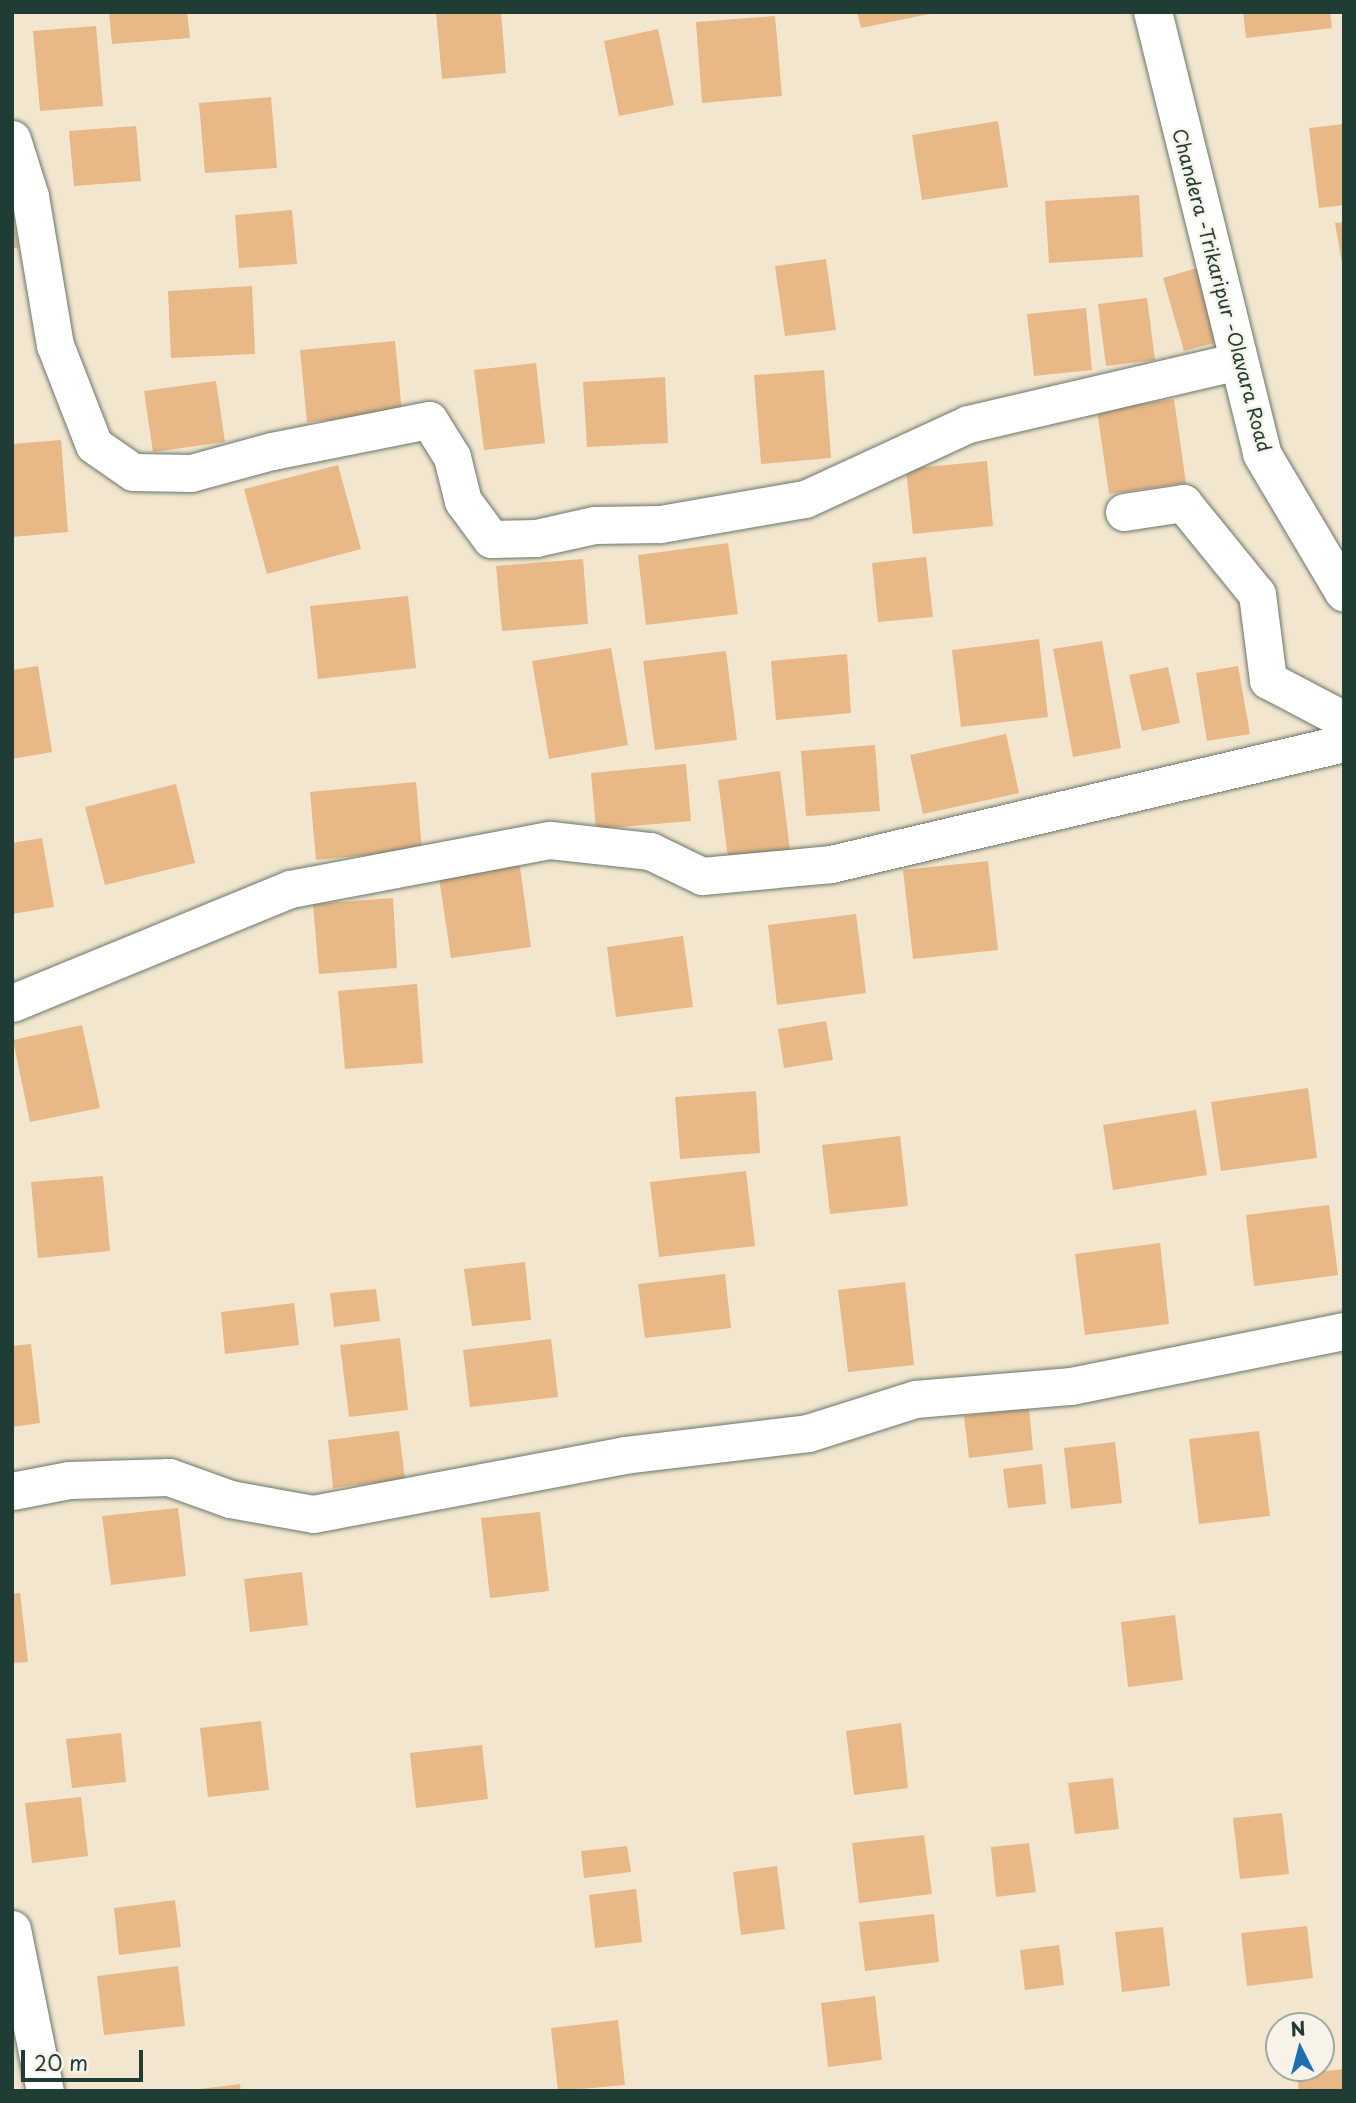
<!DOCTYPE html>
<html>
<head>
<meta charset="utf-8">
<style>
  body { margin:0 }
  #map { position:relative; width:1356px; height:2103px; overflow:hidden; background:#f3e6cf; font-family:"Playpen Sans",sans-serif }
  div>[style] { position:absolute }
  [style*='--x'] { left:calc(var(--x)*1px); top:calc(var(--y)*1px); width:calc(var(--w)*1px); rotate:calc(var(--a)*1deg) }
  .building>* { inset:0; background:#e8b887 }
  .roads { filter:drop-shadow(0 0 2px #69786a) drop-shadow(0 0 2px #69786a) }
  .street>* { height:37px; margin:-18.5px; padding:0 18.5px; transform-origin:18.5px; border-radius:18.5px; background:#fff }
  .secondary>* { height:38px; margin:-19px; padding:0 19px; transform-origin:19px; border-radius:19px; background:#fff }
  span { translate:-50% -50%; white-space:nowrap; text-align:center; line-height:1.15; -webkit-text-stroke:5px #f7f3e8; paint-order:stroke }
  .street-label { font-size:19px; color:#1f3d34 }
  .frame { position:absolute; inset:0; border:14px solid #1f3d34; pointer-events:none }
  .north { position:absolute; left:1265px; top:2012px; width:70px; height:70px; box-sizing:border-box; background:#f7f3e8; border:2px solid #a1aaa0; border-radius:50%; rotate:354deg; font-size:19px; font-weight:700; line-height:28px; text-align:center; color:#1f3d34 }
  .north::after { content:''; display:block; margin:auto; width:24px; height:32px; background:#1f6fb2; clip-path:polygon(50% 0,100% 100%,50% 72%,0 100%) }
  .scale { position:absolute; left:21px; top:2050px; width:122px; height:32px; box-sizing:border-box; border:4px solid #1f3d34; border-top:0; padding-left:9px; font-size:21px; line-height:24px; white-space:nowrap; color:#1f3d34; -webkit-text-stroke:5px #f7f3e8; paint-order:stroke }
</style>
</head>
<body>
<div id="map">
  <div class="building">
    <div style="clip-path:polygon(109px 12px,187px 12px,190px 38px,112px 44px)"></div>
    <div style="clip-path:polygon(436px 12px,501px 12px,506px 73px,442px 79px)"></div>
    <div style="clip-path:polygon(857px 12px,934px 12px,934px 13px,861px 28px)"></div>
    <div style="clip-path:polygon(1243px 12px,1330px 12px,1332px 28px,1246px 38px)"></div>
    <div style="clip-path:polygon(775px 16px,782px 96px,702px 103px,696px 22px)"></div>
    <div style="clip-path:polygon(96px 26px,103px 106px,40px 111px,33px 31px)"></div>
    <div style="clip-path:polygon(658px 29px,674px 105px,619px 116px,604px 41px)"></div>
    <div style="clip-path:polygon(271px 97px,277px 168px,205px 173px,199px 103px)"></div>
    <div style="clip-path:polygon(998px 121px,1008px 187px,922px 200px,912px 135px)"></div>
    <div style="clip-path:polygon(1344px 124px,1344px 205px,1319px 208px,1309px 128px)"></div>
    <div style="clip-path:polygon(136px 126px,141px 181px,74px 186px,69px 131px)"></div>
    <div style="clip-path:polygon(1139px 195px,1143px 257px,1049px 263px,1045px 201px)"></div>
    <div style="clip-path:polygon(12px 206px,18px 248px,12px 248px)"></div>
    <div style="clip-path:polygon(292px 210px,297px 264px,239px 268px,235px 215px)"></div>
    <div style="clip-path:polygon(1344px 222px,1344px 263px,1342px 263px,1335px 223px)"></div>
    <div style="clip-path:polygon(826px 259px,836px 330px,785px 336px,775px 266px)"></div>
    <div style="clip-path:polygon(1197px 268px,1218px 342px,1184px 351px,1163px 278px)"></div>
    <div style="clip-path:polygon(252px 286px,255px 354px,171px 358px,168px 291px)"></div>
    <div style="clip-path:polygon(1147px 298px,1155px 360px,1106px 366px,1098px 304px)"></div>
    <div style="clip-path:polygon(1086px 308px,1092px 370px,1034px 376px,1027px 314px)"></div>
    <div style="clip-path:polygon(395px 341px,402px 413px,307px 422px,300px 350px)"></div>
    <div style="clip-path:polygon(536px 363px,545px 443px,484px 450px,474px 370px)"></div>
    <div style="clip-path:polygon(824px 370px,831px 458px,761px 464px,754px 375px)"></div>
    <div style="clip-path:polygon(665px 377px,668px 443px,587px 447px,583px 382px)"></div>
    <div style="clip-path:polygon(216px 381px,225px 442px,153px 452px,144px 391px)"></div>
    <div style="clip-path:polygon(1174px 399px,1186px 483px,1109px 494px,1097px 410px)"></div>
    <div style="clip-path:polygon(61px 440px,68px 532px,12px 537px,12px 444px)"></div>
    <div style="clip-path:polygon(987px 461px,993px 526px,913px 534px,906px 469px)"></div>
    <div style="clip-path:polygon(338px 465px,361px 549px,267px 574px,244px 489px)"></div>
    <div style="clip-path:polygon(728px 543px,738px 614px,646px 625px,638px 555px)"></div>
    <div style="clip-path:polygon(926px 557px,933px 617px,878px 622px,872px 563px)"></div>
    <div style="clip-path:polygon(583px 559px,588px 624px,502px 631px,496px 566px)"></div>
    <div style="clip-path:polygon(408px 596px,416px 668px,318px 679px,310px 606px)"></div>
    <div style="clip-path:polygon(1039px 639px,1048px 717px,961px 727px,952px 650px)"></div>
    <div style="clip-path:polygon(1102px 641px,1121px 748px,1073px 757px,1053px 649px)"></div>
    <div style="clip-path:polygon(611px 648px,628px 745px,549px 759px,532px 661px)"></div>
    <div style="clip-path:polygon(726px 651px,737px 740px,655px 750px,643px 661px)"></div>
    <div style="clip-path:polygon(847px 654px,851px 713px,776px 720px,771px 661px)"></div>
    <div style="clip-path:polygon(38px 666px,52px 752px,12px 759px,12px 670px)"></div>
    <div style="clip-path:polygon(1238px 666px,1250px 734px,1207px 741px,1196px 673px)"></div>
    <div style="clip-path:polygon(1168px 667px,1180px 723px,1142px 731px,1129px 675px)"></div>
    <div style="clip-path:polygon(1006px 734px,1019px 793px,923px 814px,910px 755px)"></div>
    <div style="clip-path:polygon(875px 745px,880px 811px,806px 816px,801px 751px)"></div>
    <div style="clip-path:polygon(686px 764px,691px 821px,596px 829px,591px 773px)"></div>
    <div style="clip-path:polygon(780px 771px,790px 850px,728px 858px,718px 780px)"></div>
    <div style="clip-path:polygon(416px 782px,422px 850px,316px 860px,310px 792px)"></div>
    <div style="clip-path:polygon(176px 784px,195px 863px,105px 885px,85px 807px)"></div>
    <div style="clip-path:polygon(42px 838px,54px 907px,12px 914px,12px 843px)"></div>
    <div style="clip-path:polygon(519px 860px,531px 947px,451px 958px,438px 871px)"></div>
    <div style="clip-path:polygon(988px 861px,998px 950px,913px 959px,903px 870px)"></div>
    <div style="clip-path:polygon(393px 898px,397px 968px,319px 974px,313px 904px)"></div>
    <div style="clip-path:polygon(856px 914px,866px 993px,777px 1005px,768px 925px)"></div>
    <div style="clip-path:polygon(683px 936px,693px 1007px,616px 1017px,607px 947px)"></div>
    <div style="clip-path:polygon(417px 984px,423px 1063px,345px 1069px,338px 991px)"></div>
    <div style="clip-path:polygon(826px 1021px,833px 1060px,784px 1068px,778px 1029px)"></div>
    <div style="clip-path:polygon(82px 1025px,100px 1108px,30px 1122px,13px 1040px)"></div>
    <div style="clip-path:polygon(1308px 1088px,1317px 1158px,1221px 1171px,1211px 1102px)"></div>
    <div style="clip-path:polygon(756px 1091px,760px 1153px,680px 1159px,675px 1097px)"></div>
    <div style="clip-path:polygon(1196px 1110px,1207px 1175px,1113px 1190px,1103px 1125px)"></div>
    <div style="clip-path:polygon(900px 1136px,908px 1206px,830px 1214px,822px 1145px)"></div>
    <div style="clip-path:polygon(746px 1171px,755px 1246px,659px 1257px,650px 1182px)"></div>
    <div style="clip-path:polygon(103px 1176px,110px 1251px,38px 1258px,31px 1182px)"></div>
    <div style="clip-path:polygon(1329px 1205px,1338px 1275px,1254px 1286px,1246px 1215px)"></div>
    <div style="clip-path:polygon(1160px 1243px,1169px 1324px,1085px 1335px,1075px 1254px)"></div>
    <div style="clip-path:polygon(525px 1262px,531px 1320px,472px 1326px,464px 1269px)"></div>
    <div style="clip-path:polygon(725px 1274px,731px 1328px,645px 1338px,638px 1284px)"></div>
    <div style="clip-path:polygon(905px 1282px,914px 1365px,848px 1372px,838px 1290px)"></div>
    <div style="clip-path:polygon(376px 1289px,380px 1321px,334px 1327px,330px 1293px)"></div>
    <div style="clip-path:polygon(294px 1303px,299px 1345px,225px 1354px,221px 1312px)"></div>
    <div style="clip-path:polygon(400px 1338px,408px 1410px,349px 1417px,340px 1345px)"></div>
    <div style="clip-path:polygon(551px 1339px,558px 1397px,470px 1407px,463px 1350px)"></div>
    <div style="clip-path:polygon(31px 1344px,40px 1423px,12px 1427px,12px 1346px)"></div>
    <div style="clip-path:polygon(1029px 1408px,1033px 1450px,969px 1458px,964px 1416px)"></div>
    <div style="clip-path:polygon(399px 1431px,405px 1479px,333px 1488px,328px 1440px)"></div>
    <div style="clip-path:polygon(1259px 1431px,1270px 1516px,1199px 1524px,1189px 1439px)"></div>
    <div style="clip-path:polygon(1115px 1442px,1122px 1503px,1071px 1509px,1064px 1448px)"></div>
    <div style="clip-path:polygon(1042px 1464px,1046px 1504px,1008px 1508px,1003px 1469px)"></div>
    <div style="clip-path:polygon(178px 1508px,186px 1576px,111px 1585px,102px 1516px)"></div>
    <div style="clip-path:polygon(540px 1512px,549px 1591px,490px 1598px,481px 1518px)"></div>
    <div style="clip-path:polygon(302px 1572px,308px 1625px,250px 1632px,244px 1579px)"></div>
    <div style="clip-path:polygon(20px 1593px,28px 1662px,12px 1663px,12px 1594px)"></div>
    <div style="clip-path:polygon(1175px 1615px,1183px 1680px,1128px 1687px,1121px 1622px)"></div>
    <div style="clip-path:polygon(261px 1721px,269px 1790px,208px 1797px,200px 1728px)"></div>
    <div style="clip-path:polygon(901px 1723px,908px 1788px,854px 1795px,846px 1731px)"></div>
    <div style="clip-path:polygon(121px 1733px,126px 1782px,72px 1788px,66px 1739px)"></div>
    <div style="clip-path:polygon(482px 1745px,488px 1799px,416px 1808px,410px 1753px)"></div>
    <div style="clip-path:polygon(1113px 1778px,1119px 1829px,1075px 1834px,1068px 1783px)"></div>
    <div style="clip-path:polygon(81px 1797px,88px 1856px,32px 1863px,25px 1803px)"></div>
    <div style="clip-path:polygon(1282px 1813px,1289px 1874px,1240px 1879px,1233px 1818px)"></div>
    <div style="clip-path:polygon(924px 1835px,932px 1894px,859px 1903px,852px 1843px)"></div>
    <div style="clip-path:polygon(1029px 1843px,1036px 1892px,996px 1897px,991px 1847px)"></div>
    <div style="clip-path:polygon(627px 1846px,631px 1872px,584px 1878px,581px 1851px)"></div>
    <div style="clip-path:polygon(777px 1866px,785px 1929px,741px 1935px,733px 1872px)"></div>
    <div style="clip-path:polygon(636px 1889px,642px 1942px,595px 1948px,589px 1895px)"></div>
    <div style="clip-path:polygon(175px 1900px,181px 1947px,119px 1955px,114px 1908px)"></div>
    <div style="clip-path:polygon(934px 1914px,939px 1962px,865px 1971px,859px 1922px)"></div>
    <div style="clip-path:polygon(1307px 1926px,1313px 1978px,1247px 1986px,1241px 1933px)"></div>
    <div style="clip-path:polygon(1163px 1927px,1170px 1986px,1122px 1992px,1115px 1932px)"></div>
    <div style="clip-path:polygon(1059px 1945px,1064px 1985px,1025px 1990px,1020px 1950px)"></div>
    <div style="clip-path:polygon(178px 1966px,185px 2026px,104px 2035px,97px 1976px)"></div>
    <div style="clip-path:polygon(875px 1996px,882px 2060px,828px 2067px,821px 2003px)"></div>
    <div style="clip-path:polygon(618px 2020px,625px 2085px,558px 2091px,551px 2028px)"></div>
    <div style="clip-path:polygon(1344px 2069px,1344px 2091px,1299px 2091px,1297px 2074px)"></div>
    <div style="clip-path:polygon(240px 2084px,241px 2091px,200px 2091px,200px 2089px)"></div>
  </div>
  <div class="roads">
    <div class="street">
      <div style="--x:12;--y:139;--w:60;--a:72.5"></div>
      <div style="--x:30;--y:196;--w:151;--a:80.5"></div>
      <div style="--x:55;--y:345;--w:107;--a:68.7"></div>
      <div style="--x:94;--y:445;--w:47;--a:34.7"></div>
      <div style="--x:133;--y:472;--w:58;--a:1"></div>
      <div style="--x:191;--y:473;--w:84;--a:-15.2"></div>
      <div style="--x:272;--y:451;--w:160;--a:-11.2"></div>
      <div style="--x:429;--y:420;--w:44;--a:58.1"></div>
      <div style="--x:452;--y:457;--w:45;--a:76"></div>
      <div style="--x:463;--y:501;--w:47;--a:53.6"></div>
      <div style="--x:491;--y:539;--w:45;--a:-1.3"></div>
      <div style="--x:536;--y:538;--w:59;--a:-12.6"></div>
      <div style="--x:594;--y:525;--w:66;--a:-0.9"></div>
      <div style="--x:660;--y:524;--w:147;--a:-9.8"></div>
      <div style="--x:805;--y:499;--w:179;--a:-24.7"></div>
      <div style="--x:968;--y:424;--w:278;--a:-13.1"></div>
      <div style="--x:1124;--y:512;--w:60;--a:-8.7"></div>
      <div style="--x:1183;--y:503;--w:117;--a:50.9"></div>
      <div style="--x:1257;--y:594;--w:87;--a:82.7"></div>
      <div style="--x:1268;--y:680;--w:86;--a:27.8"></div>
      <div style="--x:12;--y:1003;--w:300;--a:-22.3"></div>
      <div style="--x:290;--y:889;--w:265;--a:-10.7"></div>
      <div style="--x:550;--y:840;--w:101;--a:6.3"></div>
      <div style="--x:650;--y:851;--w:58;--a:25.7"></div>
      <div style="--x:702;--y:876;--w:130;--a:-5.3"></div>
      <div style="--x:831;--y:864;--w:527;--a:-13.27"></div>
      <div style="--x:12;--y:1491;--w:58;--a:-10.9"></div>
      <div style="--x:69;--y:1480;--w:100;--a:-1.7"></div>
      <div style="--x:169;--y:1477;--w:65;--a:19.8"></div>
      <div style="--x:230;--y:1499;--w:84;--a:10.2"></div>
      <div style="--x:313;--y:1514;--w:317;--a:-10.7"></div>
      <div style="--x:624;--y:1455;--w:185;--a:-6.8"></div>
      <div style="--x:808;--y:1433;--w:112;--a:-17.6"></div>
      <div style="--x:915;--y:1399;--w:157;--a:-4.8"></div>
      <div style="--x:1071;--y:1386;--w:278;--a:-11.4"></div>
      <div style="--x:12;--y:1929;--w:165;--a:78.5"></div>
    </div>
    <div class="secondary">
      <div style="--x:1153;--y:12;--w:455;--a:76.1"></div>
      <div style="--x:1262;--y:454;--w:161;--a:59.3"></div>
    </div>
  </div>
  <div class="street-label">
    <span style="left:1222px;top:290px;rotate:75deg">Chandera -Trikaripur -Olavara Road</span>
  </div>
  <div class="frame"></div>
  <div class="north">N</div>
  <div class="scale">20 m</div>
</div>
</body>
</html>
